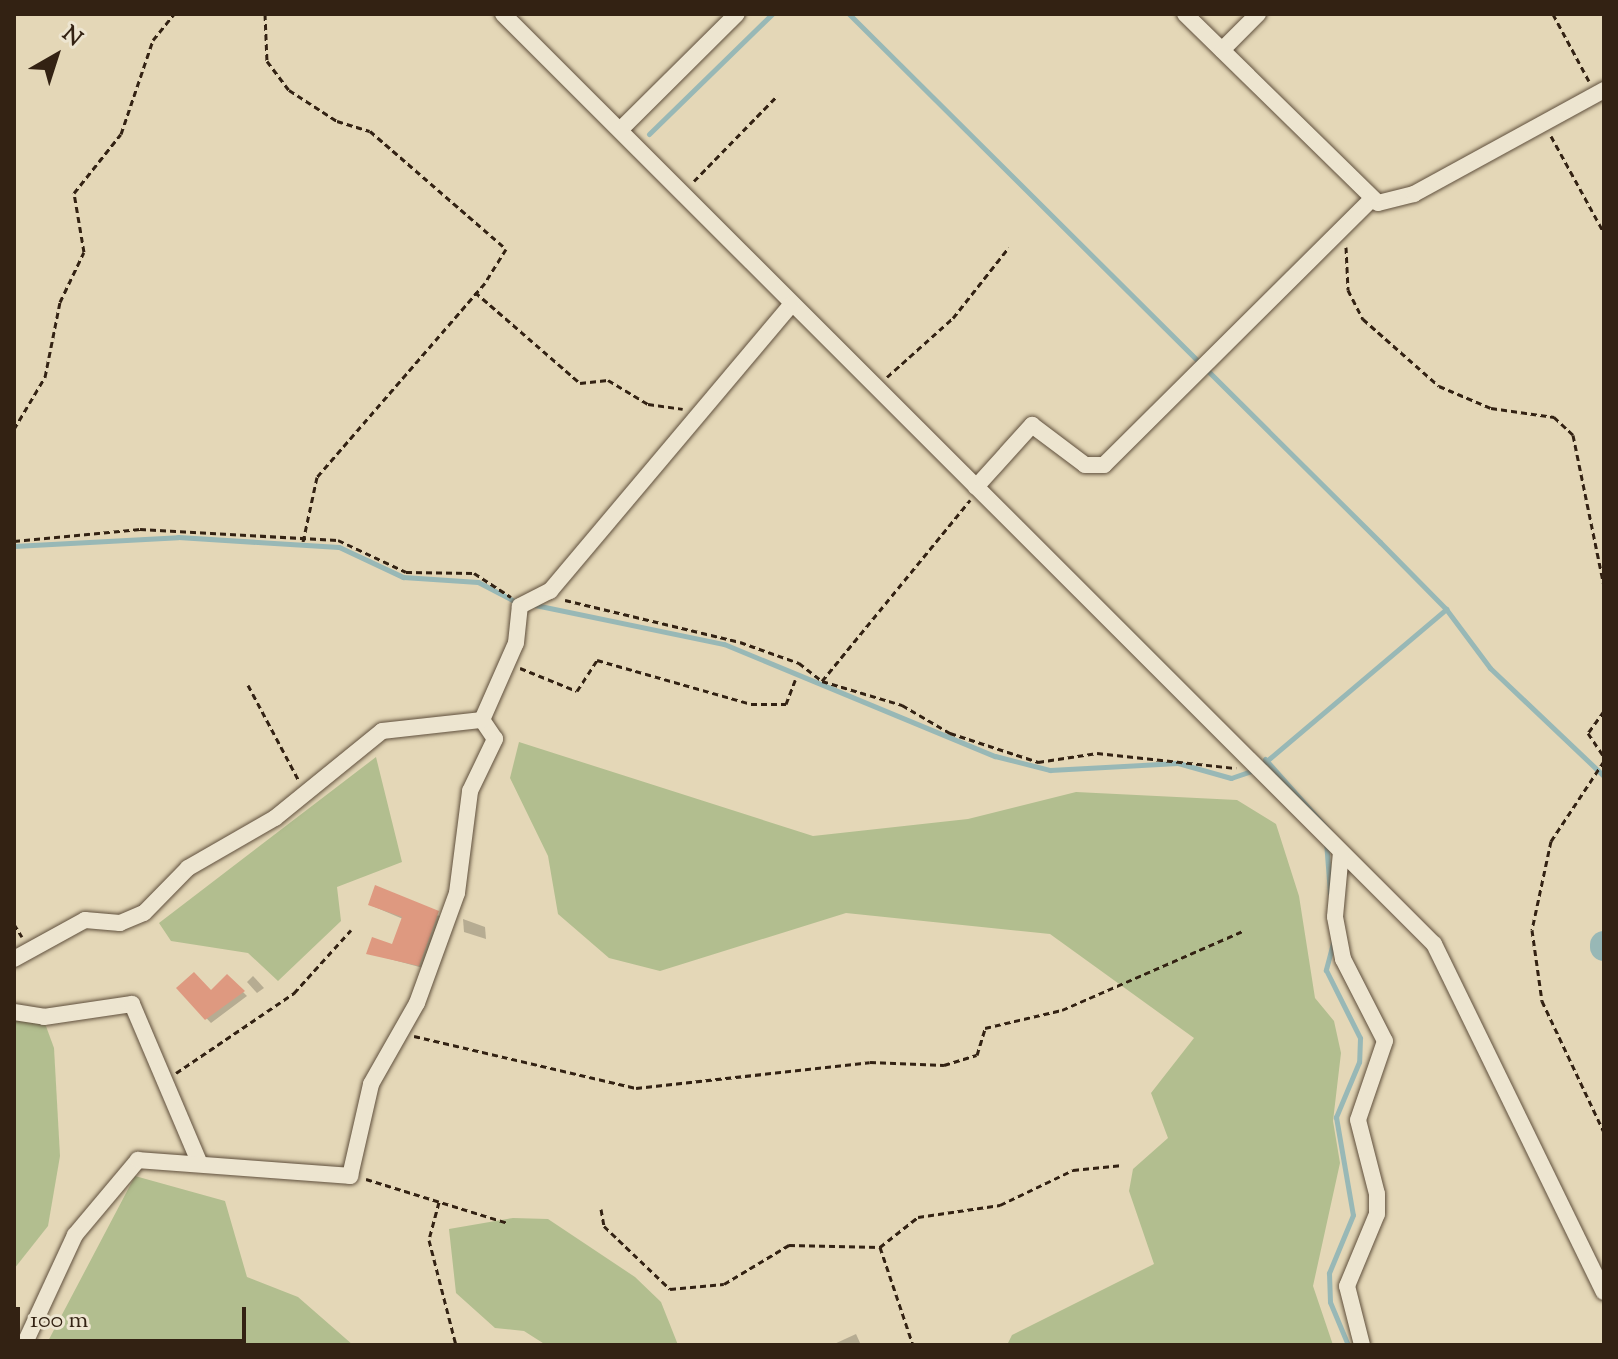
<!DOCTYPE html>
<html>
<head>
<meta charset="utf-8">
<style>
  body { margin:0 }
  #map { position:relative; width:1618px; height:1359px; overflow:hidden; background:#e4d7b7; font-family:"Sorts Mill Goudy",serif }
  div>[style] { position:absolute }
  [style*='--x'] { left:calc(var(--x)*1px); top:calc(var(--y)*1px); width:calc(var(--w)*1px); rotate:calc(var(--a)*1deg) }
  .green>* { inset:0; background:#b2be8f }
  .shadow>* { inset:0; background:#0003 }
  .stream>* { height:5px; margin:-2.5px; padding:0 2.5px; transform-origin:2.5px; border-radius:2.5px; background:#98b8b6 }
  .river>* { height:28px; margin:-14px; padding:0 14px; transform-origin:14px; border-radius:14px; background:#98b8b6 }
  .building>* { inset:0; background:#de9980 }
  .path>* { height:3px; margin-top:-1.5px; transform-origin:0; background:repeating-linear-gradient(90deg,#332213 0 6px,transparent 0 10px) }
  .roads { filter:drop-shadow(0 0 2px #5f4f3c) drop-shadow(0 0 2px #5f4f3c) }
  .minor>* { height:16px; margin:-8px; padding:0 8px; transform-origin:8px; border-radius:8px; background:#ede5d0 }
  span { translate:-50% -50%; white-space:nowrap; text-align:center; line-height:1.15; -webkit-text-stroke:7px #ede5d0; paint-order:stroke }
  .frame { position:absolute; inset:0; border:16px solid #332213; pointer-events:none }
  .north { position:absolute; left:16px; top:16px; width:80px; height:80px; -webkit-text-stroke:6px #ede5d0; paint-order:stroke; rotate:39deg; font-size:22px; font-weight:700; line-height:32px; text-align:center; color:#332213 }
  .north::after { content:''; display:block; margin:auto; width:28px; height:36px; background:#332213; clip-path:polygon(50% 0,100% 100%,50% 72%,0 100%) }
  .scale { position:absolute; left:16px; top:1307px; width:230px; height:36px; box-sizing:border-box; border:4px solid #332213; border-top:0; padding-left:10px; font-size:24px; line-height:28px; white-space:nowrap; color:#332213; -webkit-text-stroke:6px #ede5d0; paint-order:stroke }
</style>
</head>
<body>
<div id="map">
  <div class="green">
    <div style="clip-path:polygon(519px 742px,813px 836px,968px 819px,1076px 792px,1237px 800px,1276px 824px,1299px 896px,1315px 998px,1334px 1021px,1341px 1053px,1333px 1121px,1340px 1163px,1313px 1286px,1333px 1345px,1007px 1345px,1012px 1335px,1154px 1264px,1129px 1191px,1133px 1169px,1168px 1138px,1151px 1093px,1194px 1038px,1050px 934px,846px 913px,660px 971px,609px 958px,558px 914px,548px 856px,510px 778px)"></div>
    <div style="clip-path:polygon(376px 757px,402px 862px,337px 887px,341px 921px,278px 981px,248px 953px,171px 941px,159px 923px)"></div>
    <div style="clip-path:polygon(14px 1015px,43px 1018px,54px 1048px,60px 1156px,48px 1226px,14px 1269px)"></div>
    <div style="clip-path:polygon(135px 1176px,225px 1201px,247px 1277px,298px 1297px,353px 1345px,46px 1345px)"></div>
    <div style="clip-path:polygon(513px 1218px,548px 1219px,635px 1277px,661px 1302px,678px 1345px,546px 1345px,524px 1331px,495px 1328px,456px 1293px,449px 1229px)"></div>
  </div>
  <div class="shadow">
    <div style="clip-path:polygon(370px 905px,441px 916px,423px 968px,368px 953px,394px 947px,403px 919px)"></div>
    <div style="clip-path:polygon(463px 919px,485px 927px,486px 939px,464px 932px)"></div>
    <div style="clip-path:polygon(227px 976px,247px 996px,211px 1023px,179px 989px,211px 993px)"></div>
    <div style="clip-path:polygon(253px 976px,264px 988px,257px 993px,247px 982px)"></div>
    <div style="clip-path:polygon(856px 1334px,861px 1345px,832px 1345px)"></div>
  </div>
  <div class="stream">
    <div style="--x:849;--y:14;--w:749;--a:44.84"></div>
    <div style="--x:1380;--y:542;--w:94;--a:45.4"></div>
    <div style="--x:1446;--y:609;--w:74;--a:53.3"></div>
    <div style="--x:1490;--y:668;--w:157;--a:43.5"></div>
    <div style="--x:649;--y:134;--w:172;--a:-44.3"></div>
    <div style="--x:14;--y:546;--w:164;--a:-3.1"></div>
    <div style="--x:178;--y:537;--w:161;--a:3.6"></div>
    <div style="--x:339;--y:547;--w:71;--a:25.1"></div>
    <div style="--x:403;--y:577;--w:75;--a:3.8"></div>
    <div style="--x:478;--y:582;--w:45;--a:27.7"></div>
    <div style="--x:535;--y:605;--w:193;--a:11.7"></div>
    <div style="--x:724;--y:644;--w:293;--a:22.5"></div>
    <div style="--x:995;--y:756;--w:57;--a:14.3"></div>
    <div style="--x:1050;--y:770;--w:128;--a:-3.1"></div>
    <div style="--x:1178;--y:763;--w:55;--a:15.8"></div>
    <div style="--x:1231;--y:778;--w:28;--a:-19"></div>
    <div style="--x:1257;--y:769;--w:248;--a:-40.2"></div>
    <div style="--x:1265;--y:759;--w:98;--a:48.3"></div>
    <div style="--x:1326;--y:841;--w:52;--a:85.6"></div>
    <div style="--x:1333;--y:943;--w:28;--a:105"></div>
    <div style="--x:1326;--y:970;--w:76;--a:63.4"></div>
    <div style="--x:1360;--y:1038;--w:24;--a:92"></div>
    <div style="--x:1359;--y:1062;--w:60;--a:112.7"></div>
    <div style="--x:1336;--y:1117;--w:99;--a:80.2"></div>
    <div style="--x:1353;--y:1215;--w:63;--a:112.5"></div>
    <div style="--x:1329;--y:1273;--w:29;--a:88"></div>
    <div style="--x:1330;--y:1302;--w:47;--a:67.3"></div>
  </div>
  <div class="river">
    <div style="--x:1604;--y:945;--w:2;--a:90"></div>
  </div>
  <div class="building">
    <div style="clip-path:polygon(375px 885px,439px 911px,419px 966px,366px 954px,372px 937px,392px 944px,402px 917px,368px 905px)"></div>
    <div style="clip-path:polygon(194px 972px,211px 990px,227px 974px,245px 991px,205px 1020px,176px 988px)"></div>
  </div>
  <div class="path">
    <div style="--x:265;--y:14;--w:47;--a:87.6"></div>
    <div style="--x:267;--y:61;--w:36;--a:53"></div>
    <div style="--x:289;--y:90;--w:57;--a:32.9"></div>
    <div style="--x:337;--y:121;--w:34;--a:17"></div>
    <div style="--x:370;--y:131;--w:180;--a:40.9"></div>
    <div style="--x:506;--y:249;--w:40;--a:122"></div>
    <div style="--x:485;--y:283;--w:257;--a:130.9"></div>
    <div style="--x:317;--y:477;--w:66;--a:102.2"></div>
    <div style="--x:1553;--y:14;--w:76;--a:61.8"></div>
    <div style="--x:1551;--y:136;--w:111;--a:61.3"></div>
    <div style="--x:694;--y:181;--w:120;--a:-45.7"></div>
    <div style="--x:1346;--y:247;--w:43;--a:87.3"></div>
    <div style="--x:1348;--y:290;--w:33;--a:63"></div>
    <div style="--x:1363;--y:319;--w:101;--a:41.4"></div>
    <div style="--x:1439;--y:386;--w:56;--a:22.9"></div>
    <div style="--x:1491;--y:408;--w:64;--a:8.1"></div>
    <div style="--x:1554;--y:417;--w:26;--a:43"></div>
    <div style="--x:1573;--y:435;--w:154;--a:78.4"></div>
    <div style="--x:475;--y:292;--w:139;--a:40.9"></div>
    <div style="--x:580;--y:383;--w:28;--a:-6"></div>
    <div style="--x:608;--y:380;--w:47;--a:31"></div>
    <div style="--x:648;--y:404;--w:35;--a:8"></div>
    <div style="--x:887;--y:377;--w:89;--a:-41.8"></div>
    <div style="--x:953;--y:318;--w:90;--a:-51.7"></div>
    <div style="--x:14;--y:429;--w:61;--a:-59.2"></div>
    <div style="--x:45;--y:377;--w:76;--a:-78.7"></div>
    <div style="--x:60;--y:302;--w:55;--a:-64.4"></div>
    <div style="--x:84;--y:252;--w:60;--a:-99.6"></div>
    <div style="--x:74;--y:193;--w:75;--a:-51.5"></div>
    <div style="--x:121;--y:134;--w:99;--a:-71.2"></div>
    <div style="--x:153;--y:40;--w:33;--a:-51"></div>
    <div style="--x:14;--y:541;--w:127;--a:-5.4"></div>
    <div style="--x:140;--y:529;--w:198;--a:3.2"></div>
    <div style="--x:338;--y:540;--w:75;--a:25.2"></div>
    <div style="--x:406;--y:572;--w:68;--a:0.8"></div>
    <div style="--x:474;--y:573;--w:44;--a:33"></div>
    <div style="--x:565;--y:600;--w:180;--a:13.5"></div>
    <div style="--x:740;--y:642;--w:63;--a:19.6"></div>
    <div style="--x:799;--y:663;--w:29;--a:38"></div>
    <div style="--x:822;--y:681;--w:234;--a:-50.7"></div>
    <div style="--x:520;--y:668;--w:61;--a:22"></div>
    <div style="--x:577;--y:691;--w:37;--a:-57"></div>
    <div style="--x:597;--y:660;--w:160;--a:15.9"></div>
    <div style="--x:751;--y:704;--w:35;--a:0"></div>
    <div style="--x:786;--y:704;--w:26;--a:-69"></div>
    <div style="--x:822;--y:681;--w:84;--a:16.7"></div>
    <div style="--x:902;--y:705;--w:56;--a:30.3"></div>
    <div style="--x:950;--y:733;--w:93;--a:18.2"></div>
    <div style="--x:1038;--y:762;--w:60;--a:-8.7"></div>
    <div style="--x:1097;--y:753;--w:140;--a:6.2"></div>
    <div style="--x:248;--y:685;--w:109;--a:62"></div>
    <div style="--x:1604;--y:711;--w:27;--a:126"></div>
    <div style="--x:1588;--y:733;--w:29;--a:56"></div>
    <div style="--x:1604;--y:761;--w:96;--a:123.5"></div>
    <div style="--x:1551;--y:841;--w:91;--a:102.1"></div>
    <div style="--x:1532;--y:930;--w:72;--a:82"></div>
    <div style="--x:1542;--y:1001;--w:145;--a:64.7"></div>
    <div style="--x:14;--y:924;--w:15;--a:58"></div>
    <div style="--x:414;--y:1036;--w:228;--a:13.2"></div>
    <div style="--x:636;--y:1088;--w:235;--a:-6.3"></div>
    <div style="--x:870;--y:1062;--w:74;--a:2.3"></div>
    <div style="--x:944;--y:1065;--w:34;--a:-17"></div>
    <div style="--x:977;--y:1055;--w:28;--a:-73"></div>
    <div style="--x:985;--y:1028;--w:79;--a:-13.2"></div>
    <div style="--x:1062;--y:1010;--w:197;--a:-23.6"></div>
    <div style="--x:176;--y:1073;--w:143;--a:-34.1"></div>
    <div style="--x:294;--y:993;--w:85;--a:-47.9"></div>
    <div style="--x:366;--y:1179;--w:149;--a:17.2"></div>
    <div style="--x:439;--y:1202;--w:39;--a:105"></div>
    <div style="--x:429;--y:1240;--w:108;--a:75.6"></div>
    <div style="--x:601;--y:1209;--w:17;--a:80"></div>
    <div style="--x:604;--y:1226;--w:91;--a:43.7"></div>
    <div style="--x:670;--y:1289;--w:54;--a:-5.3"></div>
    <div style="--x:724;--y:1284;--w:76;--a:-31"></div>
    <div style="--x:789;--y:1245;--w:91;--a:1.3"></div>
    <div style="--x:880;--y:1247;--w:103;--a:71.4"></div>
    <div style="--x:880;--y:1247;--w:48;--a:-38.3"></div>
    <div style="--x:918;--y:1217;--w:83;--a:-8.3"></div>
    <div style="--x:1000;--y:1205;--w:81;--a:-25.6"></div>
    <div style="--x:1073;--y:1170;--w:50;--a:-5.7"></div>
  </div>
  <div class="roads">
    <div class="minor">
      <div style="--x:503;--y:14;--w:1316;--a:44.97"></div>
      <div style="--x:1434;--y:944;--w:387;--a:64"></div>
      <div style="--x:1185;--y:14;--w:270;--a:44.4"></div>
      <div style="--x:1378;--y:203;--w:37;--a:-14"></div>
      <div style="--x:1414;--y:194;--w:217;--a:-28.7"></div>
      <div style="--x:1222;--y:50;--w:51;--a:-45"></div>
      <div style="--x:621;--y:129;--w:163;--a:-44.8"></div>
      <div style="--x:976;--y:487;--w:84;--a:-47.9"></div>
      <div style="--x:1032;--y:425;--w:66;--a:37"></div>
      <div style="--x:1085;--y:465;--w:19;--a:0"></div>
      <div style="--x:1104;--y:465;--w:378;--a:-44.8"></div>
      <div style="--x:1341;--y:852;--w:65;--a:95.3"></div>
      <div style="--x:1335;--y:917;--w:43;--a:79.2"></div>
      <div style="--x:1343;--y:959;--w:92;--a:62.9"></div>
      <div style="--x:1385;--y:1041;--w:83;--a:108.9"></div>
      <div style="--x:1358;--y:1120;--w:76;--a:75.6"></div>
      <div style="--x:1377;--y:1194;--w:20;--a:90"></div>
      <div style="--x:1377;--y:1214;--w:78;--a:112.6"></div>
      <div style="--x:1347;--y:1286;--w:61;--a:75.7"></div>
      <div style="--x:14;--y:959;--w:81;--a:-28.8"></div>
      <div style="--x:85;--y:920;--w:35;--a:5"></div>
      <div style="--x:120;--y:923;--w:26;--a:-23"></div>
      <div style="--x:144;--y:913;--w:63;--a:-45.6"></div>
      <div style="--x:188;--y:868;--w:100;--a:-29.9"></div>
      <div style="--x:275;--y:818;--w:138;--a:-39.1"></div>
      <div style="--x:382;--y:731;--w:101;--a:-6.3"></div>
      <div style="--x:14;--y:1012;--w:30;--a:9"></div>
      <div style="--x:44;--y:1017;--w:89;--a:-8.4"></div>
      <div style="--x:132;--y:1004;--w:172;--a:67"></div>
      <div style="--x:24;--y:1345;--w:121;--a:-65.1"></div>
      <div style="--x:75;--y:1235;--w:98;--a:-50"></div>
      <div style="--x:138;--y:1160;--w:213;--a:4.3"></div>
      <div style="--x:350;--y:1176;--w:94;--a:-77.1"></div>
      <div style="--x:371;--y:1084;--w:93;--a:-60.4"></div>
      <div style="--x:417;--y:1003;--w:117;--a:-70"></div>
      <div style="--x:457;--y:893;--w:103;--a:-82.7"></div>
      <div style="--x:470;--y:791;--w:58;--a:-64.3"></div>
      <div style="--x:495;--y:739;--w:23;--a:-124"></div>
      <div style="--x:482;--y:720;--w:84;--a:-66.2"></div>
      <div style="--x:516;--y:643;--w:37;--a:-84"></div>
      <div style="--x:520;--y:606;--w:34;--a:-27"></div>
      <div style="--x:550;--y:591;--w:375;--a:-49.9"></div>
    </div>
  </div>
  <div class="frame"></div>
  <div class="north">N</div>
  <div class="scale">100 m</div>
</div>
</body>
</html>
